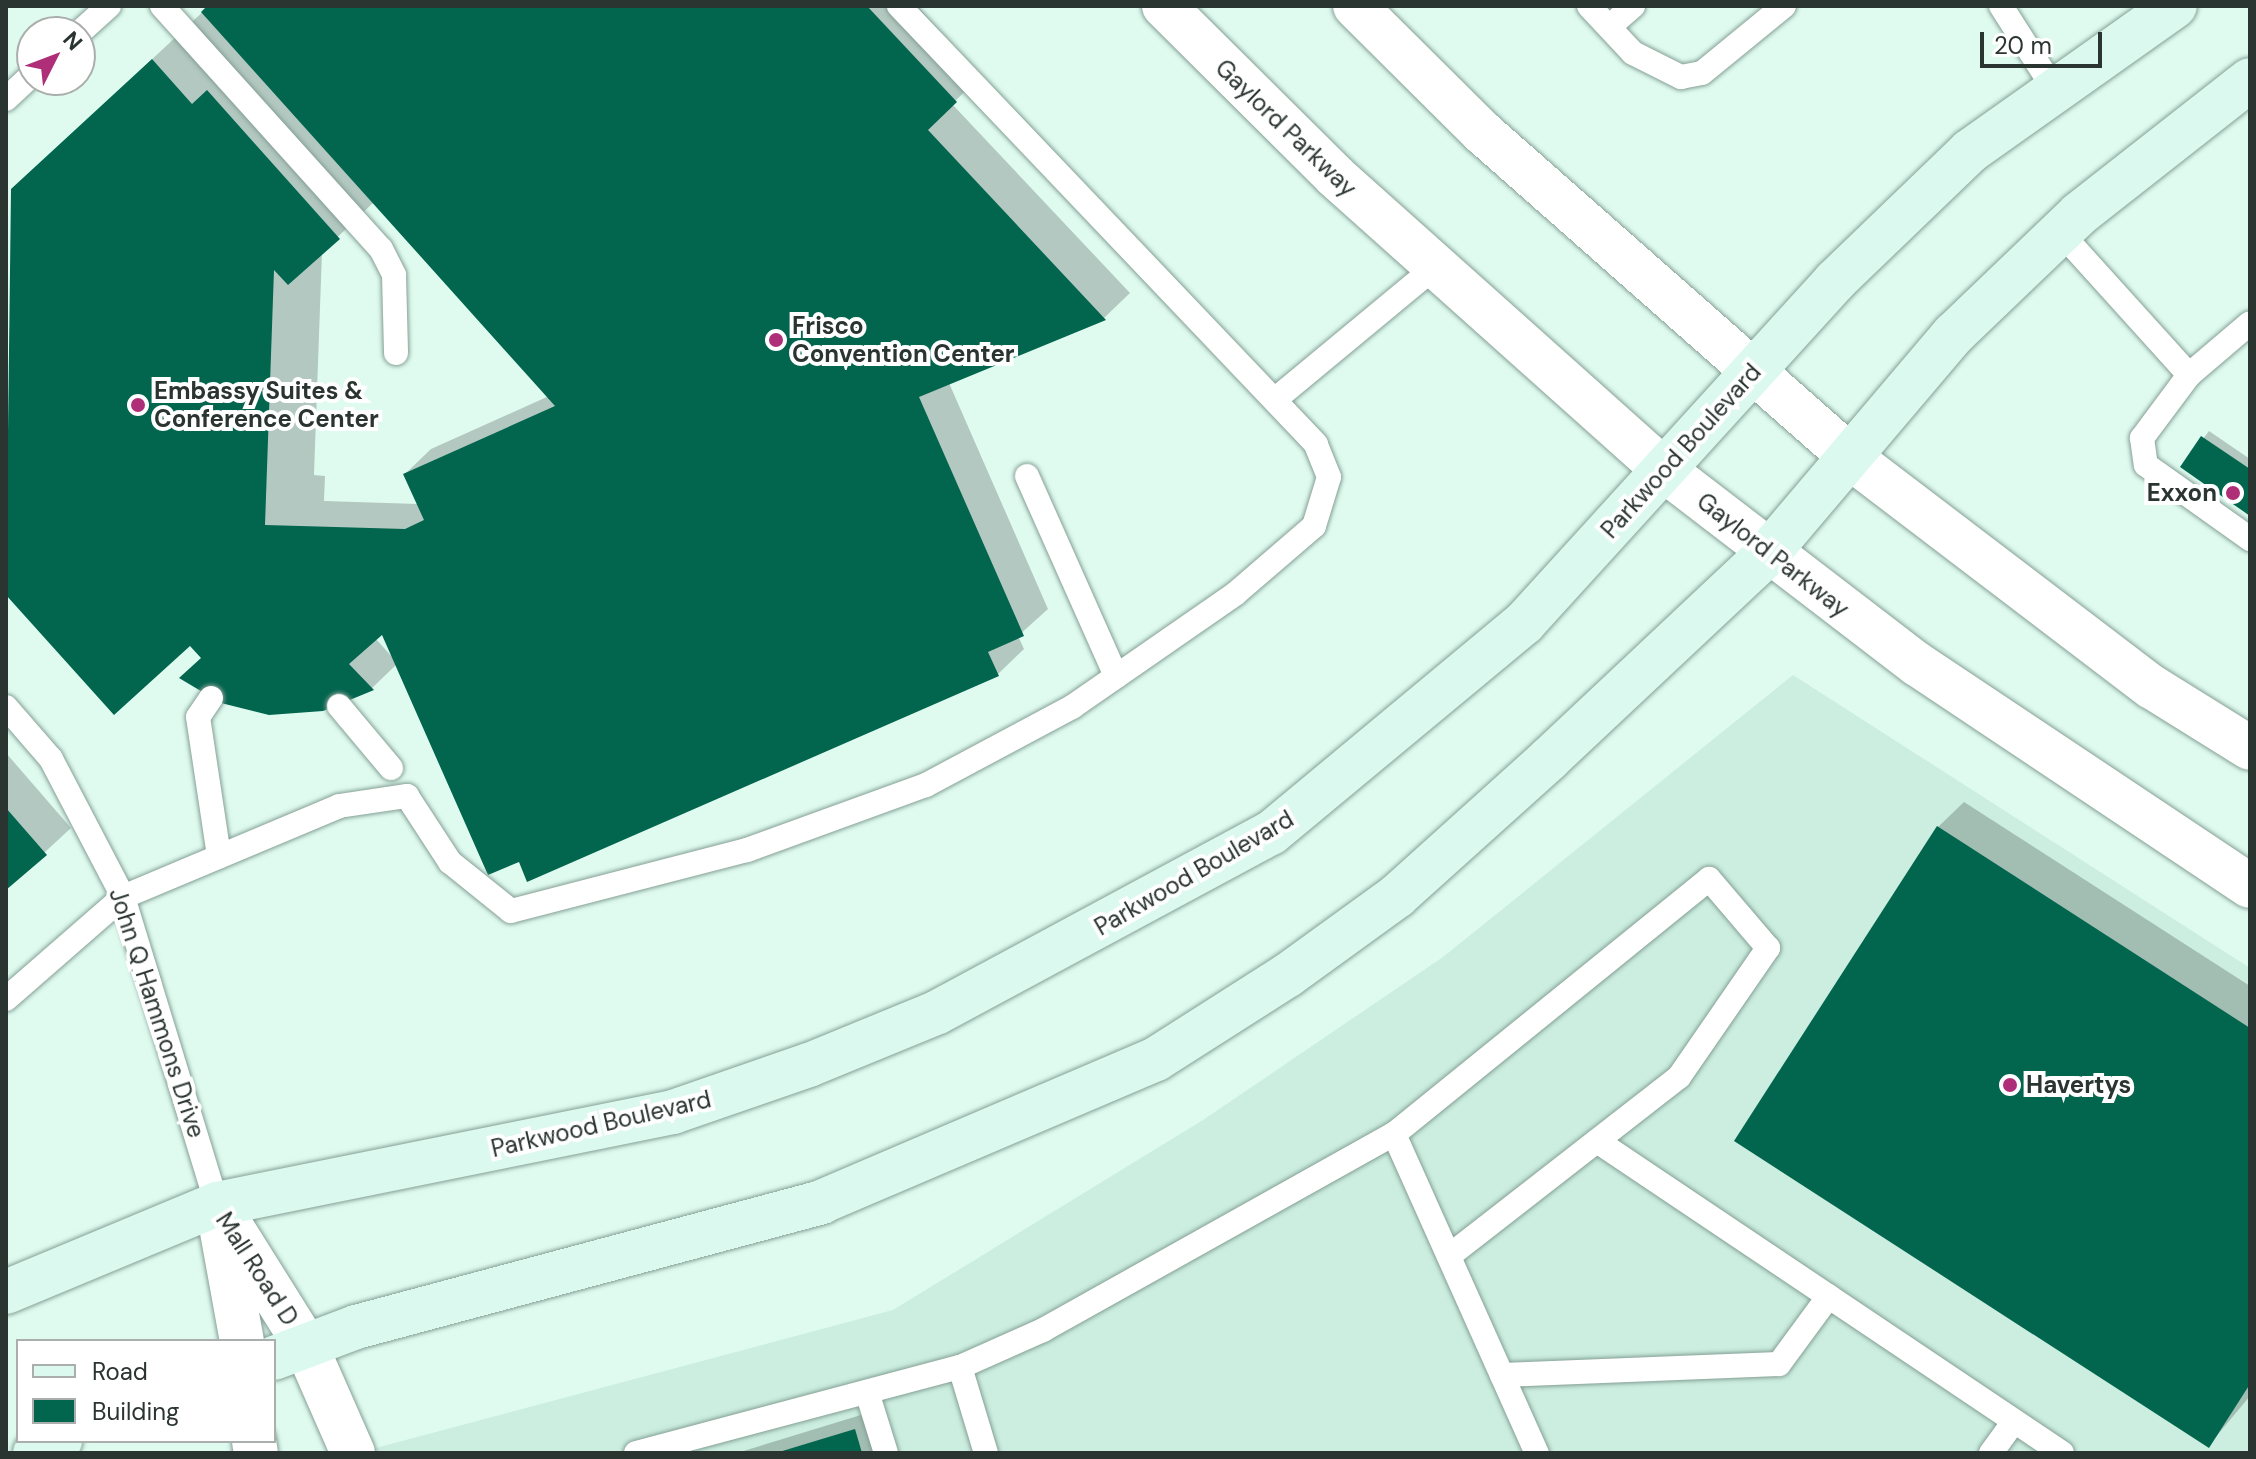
<!DOCTYPE html>
<html>
<head>
<meta charset="utf-8">
<style>
  body { margin:0 }
  #map { position:relative; width:2256px; height:1459px; overflow:hidden; background:#dffbf0; font-family:"DM Sans",sans-serif }
  div>[style] { position:absolute }
  [style*='--x'] { left:calc(var(--x)*1px); top:calc(var(--y)*1px); width:calc(var(--w)*1px); rotate:calc(var(--a)*1deg) }
  .built>* { inset:0; background:#cbeee0 }
  .shadow>* { inset:0; background:#0003 }
  .building>* { inset:0; background:#02654e }
  .roads { filter:drop-shadow(0 0 2px #859f95) drop-shadow(0 0 2px #859f95) }
  .service>* { height:24px; margin:-12px; padding:0 12px; transform-origin:12px; border-radius:12px; background:#fff }
  .minor>* { height:44px; margin:-22px; padding:0 22px; transform-origin:22px; border-radius:22px; background:#fff }
  .tertiary>* { height:44px; margin:-22px; padding:0 22px; transform-origin:22px; border-radius:22px; background:#fff }
  .secondary>* { height:44px; margin:-22px; padding:0 22px; transform-origin:22px; border-radius:22px; background:#dcf9ef }
  .dots>* { width:22px; height:22px; translate:-50% -50%; box-sizing:border-box; border:4px solid #fff; border-radius:50% }
  span { translate:-50% -50%; white-space:nowrap; text-align:center; line-height:1.15; -webkit-text-stroke:8px #fff; paint-order:stroke }
  .street-label { font-size:24px; color:#2a3430 }
  .poi-label { font-size:24px; color:#2a3430; font-weight:700 }
  .left { translate:0 -50%; text-align:left }
  .right { translate:-100% -50%; text-align:right }
  .frame { position:absolute; inset:0; border:8px solid #2a3430; pointer-events:none }
  .legend { position:absolute; left:16px; top:1339px; width:260px; height:104px; box-sizing:border-box; background:#fff; border:2px solid #aaaeac; margin:0; padding:10px 14px; list-style:none; font-size:24px; color:#2a3430 }
  .legend li { display:flex; align-items:center; gap:16px; height:40px }
  .legend b { width:40px; border:2px solid #aaaeac }
  .north { position:absolute; left:16px; top:16px; width:80px; height:80px; box-sizing:border-box; background:#fff; border:2px solid #aaaeac; border-radius:50%; rotate:48deg; font-size:22px; font-weight:700; line-height:32px; text-align:center; color:#2a3430 }
  .north::after { content:''; display:block; margin:auto; width:28px; height:36px; background:#af2e78; clip-path:polygon(50% 0,100% 100%,50% 72%,0 100%) }
  .scale { position:absolute; left:1980px; top:32px; width:122px; height:36px; box-sizing:border-box; border:4px solid #2a3430; border-top:0; padding-left:10px; font-size:24px; line-height:28px; white-space:nowrap; color:#2a3430; -webkit-text-stroke:6px #fff; paint-order:stroke }
</style>
</head>
<body>
<div id="map">
  <div class="built">
    <div style="clip-path:polygon(1793px 675px,2250px 968px,2250px 1453px,357px 1453px,893px 1310px,1203px 1120px,1443px 957px)"></div>
  </div>
  <div class="shadow">
    <div style="clip-path:polygon(evenodd,209px 6px,917px 6px,981px 76px,952px 104px,1130px 293px,1104px 318px,949px 383px,1048px 609px,1018px 636px,1024px 649px,998px 674px,520px 859px,397px 664px,372px 688px,323px 709px,203px 657px,190px 643px,114px 712px,6px 592px,12px 190px,209px 6px,374px 202px,549px 396px,431px 449px,405px 474px,418px 504px,324px 501px,325px 476px,314px 475px,322px 252px,374px 202px,209px 6px,382px 632px,394px 659px,375px 638px,382px 632px)"></div>
    <div style="clip-path:polygon(2209px 431px,2250px 459px,2250px 513px,2182px 467px)"></div>
    <div style="clip-path:polygon(6px 753px,71px 828px,6px 888px)"></div>
    <div style="clip-path:polygon(1964px 802px,2250px 986px,2250px 1396px,2209px 1445px,1938px 827px)"></div>
    <div style="clip-path:polygon(874px 1411px,888px 1453px,737px 1453px)"></div>
  </div>
  <div class="building">
    <div style="clip-path:polygon(207px 6px,867px 6px,957px 102px,928px 130px,1106px 320px,919px 397px,1024px 636px,988px 652px,999px 676px,527px 882px,519px 862px,488px 875px,382px 635px,349px 664px,374px 690px,323px 711px,269px 715px,221px 703px,179px 678px,201px 658px,190px 646px,114px 715px,6px 595px,11px 189px,152px 59px,192px 104px,207px 90px,340px 239px,288px 285px,274px 270px,265px 525px,405px 529px,424px 520px,403px 474px,555px 406px,201px 12px)"></div>
    <div style="clip-path:polygon(2201px 436px,2250px 469px,2250px 516px,2180px 467px)"></div>
    <div style="clip-path:polygon(6px 808px,47px 855px,6px 890px)"></div>
    <div style="clip-path:polygon(1937px 826px,2250px 1028px,2250px 1384px,2209px 1448px,1734px 1141px)"></div>
    <div style="clip-path:polygon(855px 1429px,862px 1453px,779px 1453px,779px 1452px)"></div>
  </div>
  <div class="roads">
    <div class="service">
      <div style="--x:162;--y:6;--w:327;--a:48"></div>
      <div style="--x:381;--y:249;--w:29;--a:63"></div>
      <div style="--x:394;--y:275;--w:78;--a:88.5"></div>
      <div style="--x:1589;--y:6;--w:64;--a:46.9"></div>
      <div style="--x:1633;--y:53;--w:54;--a:26.6"></div>
      <div style="--x:1681;--y:77;--w:21;--a:-11"></div>
      <div style="--x:1702;--y:73;--w:106;--a:-39.3"></div>
      <div style="--x:2001;--y:6;--w:102;--a:57.4"></div>
      <div style="--x:1609;--y:27;--w:32;--a:-41"></div>
      <div style="--x:80;--y:32;--w:39;--a:-42"></div>
      <div style="--x:6;--y:99;--w:35;--a:-43"></div>
      <div style="--x:2060;--y:232;--w:193;--a:47.9"></div>
      <div style="--x:2189;--y:375;--w:80;--a:-40.4"></div>
      <div style="--x:2189;--y:375;--w:79;--a:126.7"></div>
      <div style="--x:2142;--y:438;--w:27;--a:82"></div>
      <div style="--x:2146;--y:465;--w:128;--a:35.4"></div>
      <div style="--x:1278;--y:397;--w:202;--a:-39.6"></div>
      <div style="--x:1027;--y:476;--w:219;--a:66"></div>
      <div style="--x:211;--y:698;--w:23;--a:124"></div>
      <div style="--x:198;--y:717;--w:141;--a:81.4"></div>
      <div style="--x:339;--y:706;--w:81;--a:50"></div>
      <div style="--x:6;--y:707;--w:69;--a:49.1"></div>
      <div style="--x:51;--y:759;--w:156;--a:62.4"></div>
      <div style="--x:123;--y:897;--w:321;--a:73"></div>
      <div style="--x:6;--y:999;--w:155;--a:-41.1"></div>
      <div style="--x:123;--y:897;--w:234;--a:-22.8"></div>
      <div style="--x:339;--y:806;--w:69;--a:-8.4"></div>
      <div style="--x:407;--y:796;--w:79;--a:56.9"></div>
      <div style="--x:450;--y:862;--w:78;--a:38.8"></div>
      <div style="--x:511;--y:911;--w:244;--a:-14.5"></div>
      <div style="--x:747;--y:850;--w:190;--a:-20"></div>
      <div style="--x:926;--y:785;--w:166;--a:-28.1"></div>
      <div style="--x:1072;--y:707;--w:198;--a:-34.7"></div>
      <div style="--x:1235;--y:594;--w:104;--a:-40.7"></div>
      <div style="--x:1314;--y:526;--w:51;--a:-73"></div>
      <div style="--x:1329;--y:477;--w:35;--a:-112"></div>
      <div style="--x:1316;--y:444;--w:605;--a:-133.59"></div>
      <div style="--x:1597;--y:1141;--w:560;--a:33.86"></div>
      <div style="--x:1449;--y:1256;--w:291;--a:-37.9"></div>
      <div style="--x:1679;--y:1077;--w:157;--a:-55.4"></div>
      <div style="--x:1768;--y:948;--w:91;--a:-130.5"></div>
      <div style="--x:1709;--y:879;--w:405;--a:141"></div>
      <div style="--x:1394;--y:1134;--w:350;--a:65.9"></div>
      <div style="--x:960;--y:1367;--w:91;--a:-24"></div>
      <div style="--x:1043;--y:1330;--w:402;--a:-29.2"></div>
      <div style="--x:1502;--y:1375;--w:277;--a:-2.3"></div>
      <div style="--x:1779;--y:1364;--w:84;--a:-53.7"></div>
      <div style="--x:867;--y:1392;--w:64;--a:72.7"></div>
      <div style="--x:636;--y:1453;--w:335;--a:-14.9"></div>
      <div style="--x:960;--y:1367;--w:90;--a:73.2"></div>
      <div style="--x:1991;--y:1453;--w:39;--a:-54"></div>
    </div>
    <div class="minor">
      <div style="--x:217;--y:1204;--w:168;--a:57.9"></div>
      <div style="--x:306;--y:1346;--w:117;--a:66.3"></div>
      <div style="--x:221;--y:1226;--w:117;--a:79.7"></div>
      <div style="--x:254;--y:1441;--w:12;--a:81"></div>
    </div>
    <div class="tertiary">
      <div style="--x:1164;--y:6;--w:241;--a:44.8"></div>
      <div style="--x:1335;--y:176;--w:441;--a:41.8"></div>
      <div style="--x:1664;--y:470;--w:319;--a:37.5"></div>
      <div style="--x:1917;--y:664;--w:400;--a:33.7"></div>
      <div style="--x:1355;--y:6;--w:180;--a:44.8"></div>
      <div style="--x:1483;--y:133;--w:491;--a:41.4"></div>
      <div style="--x:1851;--y:458;--w:378;--a:37.3"></div>
      <div style="--x:2152;--y:687;--w:115;--a:31.9"></div>
    </div>
    <div class="secondary">
      <div style="--x:6;--y:1292;--w:229;--a:-22.6"></div>
      <div style="--x:217;--y:1204;--w:465;--a:-11.4"></div>
      <div style="--x:673;--y:1112;--w:144;--a:-19.1"></div>
      <div style="--x:809;--y:1065;--w:139;--a:-22.3"></div>
      <div style="--x:938;--y:1012;--w:378;--a:-28.3"></div>
      <div style="--x:1271;--y:833;--w:329;--a:-39.7"></div>
      <div style="--x:1524;--y:623;--w:462;--a:-47.7"></div>
      <div style="--x:1835;--y:281;--w:187;--a:-43.9"></div>
      <div style="--x:1970;--y:151;--w:251;--a:-35.3"></div>
      <div style="--x:274;--y:1358;--w:88;--a:-20.7"></div>
      <div style="--x:356;--y:1327;--w:482;--a:-15"></div>
      <div style="--x:821;--y:1202;--w:364;--a:-23.1"></div>
      <div style="--x:1156;--y:1059;--w:156;--a:-32.5"></div>
      <div style="--x:1288;--y:975;--w:135;--a:-35.9"></div>
      <div style="--x:1397;--y:896;--w:205;--a:-42"></div>
      <div style="--x:1549;--y:759;--w:301;--a:-43.2"></div>
      <div style="--x:1768;--y:553;--w:287;--a:-49.7"></div>
      <div style="--x:1954;--y:334;--w:173;--a:-43.8"></div>
      <div style="--x:2079;--y:214;--w:217;--a:-38.1"></div>
      <div style="--x:35;--y:1453;--w:28;--a:-26"></div>
    </div>
  </div>
  <div class="dots">
    <div style="left:776px;top:340px;background:#af2e78"></div>
    <div style="left:138px;top:405px;background:#af2e78"></div>
    <div style="left:2233px;top:493px;background:#af2e78"></div>
    <div style="left:2010px;top:1085px;background:#af2e78"></div>
  </div>
  <div class="street-label">
    <span style="left:1286px;top:128px;rotate:44deg">Gaylord Parkway</span>
    <span style="left:1681px;top:451px;rotate:-48deg">Parkwood Boulevard</span>
    <span style="left:1773px;top:555px;rotate:38deg">Gaylord Parkway</span>
    <span style="left:1194px;top:873px;rotate:-30deg">Parkwood Boulevard</span>
    <span style="left:157px;top:1013px;rotate:72deg">John Q Hammons Drive</span>
    <span style="left:601px;top:1124px;rotate:-13deg">Parkwood Boulevard</span>
    <span style="left:257px;top:1269px;rotate:57deg">Mall Road D</span>
  </div>
  <div class="poi-label">
    <span class="left" style="left:792px;top:340px">Frisco<br>Convention Center</span>
    <span class="left" style="left:154px;top:405px">Embassy Suites &amp;<br>Conference Center</span>
    <span class="right" style="left:2217px;top:493px">Exxon</span>
    <span class="left" style="left:2026px;top:1085px">Havertys</span>
  </div>
  <div class="frame"></div>
  <ul class="legend">
  <li><b style="height:10px;background:#dcf9ef"></b>Road</li>
  <li><b style="height:22px;background:#02654e"></b>Building</li>
  </ul>
  <div class="north">N</div>
  <div class="scale">20 m</div>
</div>
</body>
</html>
